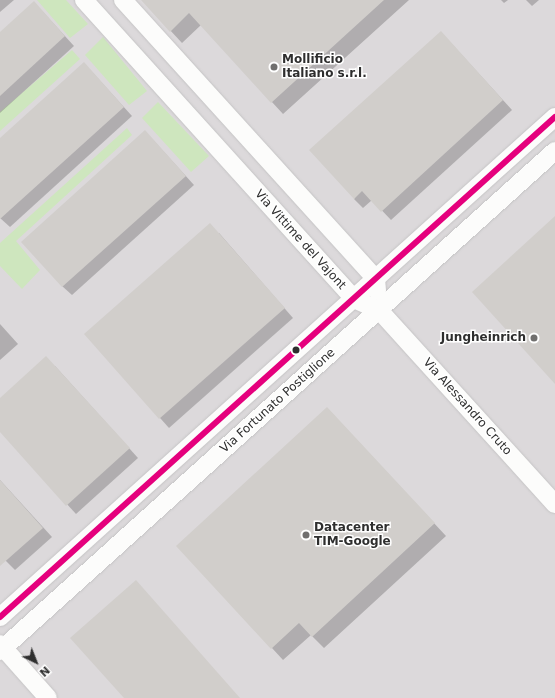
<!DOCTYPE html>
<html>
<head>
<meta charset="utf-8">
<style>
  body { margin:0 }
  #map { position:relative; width:555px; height:698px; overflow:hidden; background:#ece8e4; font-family:"DejaVu Sans",sans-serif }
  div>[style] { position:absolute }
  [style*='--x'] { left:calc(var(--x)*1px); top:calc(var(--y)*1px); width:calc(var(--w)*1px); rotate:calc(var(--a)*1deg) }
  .industrial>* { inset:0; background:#dcd9db }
  .green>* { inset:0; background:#cee6be }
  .shadow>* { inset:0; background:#0003 }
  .building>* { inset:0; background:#d1cecb }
  .roads { filter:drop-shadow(0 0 1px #c5c4c5) drop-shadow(0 0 1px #c5c4c5) }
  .minor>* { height:18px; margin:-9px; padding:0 9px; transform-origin:9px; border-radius:9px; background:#fcfcfb }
  .bus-1>* { height:6px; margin:-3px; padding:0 3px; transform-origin:3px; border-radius:3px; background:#e5007d }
  .dots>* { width:11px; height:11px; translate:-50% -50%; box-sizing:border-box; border:2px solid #fff; border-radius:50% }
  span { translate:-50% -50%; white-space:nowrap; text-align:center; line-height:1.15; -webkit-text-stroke:3px #fff; paint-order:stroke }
  .poi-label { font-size:12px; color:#2e2e2e; font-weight:700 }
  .left { translate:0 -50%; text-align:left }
  .right { translate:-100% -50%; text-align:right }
  .street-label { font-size:12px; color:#2e2e2e }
  .north { position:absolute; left:16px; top:642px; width:40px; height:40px; -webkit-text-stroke:3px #fff; paint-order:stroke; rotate:137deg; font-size:11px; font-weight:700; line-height:16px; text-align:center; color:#2e2e2e }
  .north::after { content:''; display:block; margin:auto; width:14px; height:18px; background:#2e2e2e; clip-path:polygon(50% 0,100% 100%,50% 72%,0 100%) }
</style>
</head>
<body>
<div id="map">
  <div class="industrial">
    <div style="clip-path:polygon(0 0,555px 0,555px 698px,0 698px)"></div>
  </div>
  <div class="green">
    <div style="clip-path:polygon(37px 0,66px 0,88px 24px,70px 38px)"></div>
    <div style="clip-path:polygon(103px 37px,147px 91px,129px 105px,85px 55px)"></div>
    <div style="clip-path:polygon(72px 50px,80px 59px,0 131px,0 112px)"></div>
    <div style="clip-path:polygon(158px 102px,209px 156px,191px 172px,142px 118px)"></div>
    <div style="clip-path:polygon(127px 128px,132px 135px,16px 241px,40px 270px,22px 289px,0 266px,0 243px)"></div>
  </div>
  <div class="shadow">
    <div style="clip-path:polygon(0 0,14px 0,0 12px)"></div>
    <div style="clip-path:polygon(142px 0,409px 0,283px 114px,201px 25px,182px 43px)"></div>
    <div style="clip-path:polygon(501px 0,508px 0,504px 3px)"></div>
    <div style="clip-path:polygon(526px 0,539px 0,532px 6px)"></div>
    <div style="clip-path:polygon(43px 12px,74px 46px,0 113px,0 33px)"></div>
    <div style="clip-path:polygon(450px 42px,512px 110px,391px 220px,372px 200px,363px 208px,354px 199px)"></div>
    <div style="clip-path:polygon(93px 73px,132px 116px,10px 227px,0 218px,0 140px)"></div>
    <div style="clip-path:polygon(154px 141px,194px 185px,72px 295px,62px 286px)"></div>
    <div style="clip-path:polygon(219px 233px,293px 318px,169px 428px,85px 334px)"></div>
    <div style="clip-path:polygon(0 324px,18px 344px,0 360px)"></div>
    <div style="clip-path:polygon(55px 366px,138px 458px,76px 514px,0 431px,0 399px)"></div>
    <div style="clip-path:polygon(327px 408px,446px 536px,324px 648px,311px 635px,283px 660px,272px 648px)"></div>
    <div style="clip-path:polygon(0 480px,52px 537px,15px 570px,0 555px)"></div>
  </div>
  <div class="building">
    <div style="clip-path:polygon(141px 0,384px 0,271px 103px,189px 13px,170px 32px)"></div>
    <div style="clip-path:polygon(34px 1px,65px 36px,0 96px,0 32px)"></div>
    <div style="clip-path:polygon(441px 31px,503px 100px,381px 212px,362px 191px,354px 199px,309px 150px)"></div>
    <div style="clip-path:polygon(84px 62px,124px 107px,0 219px,0 138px)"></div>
    <div style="clip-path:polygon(145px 130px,186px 176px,62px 287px,21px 242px)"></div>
    <div style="clip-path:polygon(555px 216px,555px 384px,472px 292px)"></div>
    <div style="clip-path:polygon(210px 223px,285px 308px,159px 419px,84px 334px)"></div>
    <div style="clip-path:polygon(46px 356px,130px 448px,66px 506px,0 432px,0 398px)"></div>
    <div style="clip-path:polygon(327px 407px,435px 523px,312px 637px,299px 623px,271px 649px,176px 546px)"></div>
    <div style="clip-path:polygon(0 480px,43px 528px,0 566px)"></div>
    <div style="clip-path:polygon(136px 580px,240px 698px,124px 698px,70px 638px)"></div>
  </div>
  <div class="roads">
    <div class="minor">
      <div style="--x:84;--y:0;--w:403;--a:47.9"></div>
      <div style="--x:354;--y:299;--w:27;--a:24"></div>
      <div style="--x:379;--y:310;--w:262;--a:47.8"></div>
      <div style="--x:123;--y:0;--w:377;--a:47.8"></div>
      <div style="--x:376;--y:279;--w:12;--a:85"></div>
      <div style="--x:0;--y:617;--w:747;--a:-42.02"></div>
      <div style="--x:0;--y:644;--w:72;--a:48.4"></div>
      <div style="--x:0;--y:651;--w:747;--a:-42.02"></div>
    </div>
  </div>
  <div class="bus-1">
    <div style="--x:0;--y:617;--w:747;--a:-42.02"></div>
  </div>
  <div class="dots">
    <div style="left:274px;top:67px;background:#706f6e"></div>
    <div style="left:534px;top:338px;background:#706f6e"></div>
    <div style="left:296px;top:350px;background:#2e2e2e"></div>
    <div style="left:306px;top:535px;background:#706f6e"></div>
  </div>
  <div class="poi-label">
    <span class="left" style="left:282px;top:67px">Mollificio<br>Italiano s.r.l.</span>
    <span class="right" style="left:526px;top:338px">Jungheinrich</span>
    <span class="left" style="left:314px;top:535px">Datacenter<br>TIM-Google</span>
  </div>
  <div class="street-label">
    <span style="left:300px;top:240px;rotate:48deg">Via Vittime del Vajont</span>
    <span style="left:278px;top:401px;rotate:-42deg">Via Fortunato Postiglione</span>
    <span style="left:467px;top:407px;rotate:48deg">Via Alessandro Cruto</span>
  </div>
  <div class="north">N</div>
</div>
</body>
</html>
